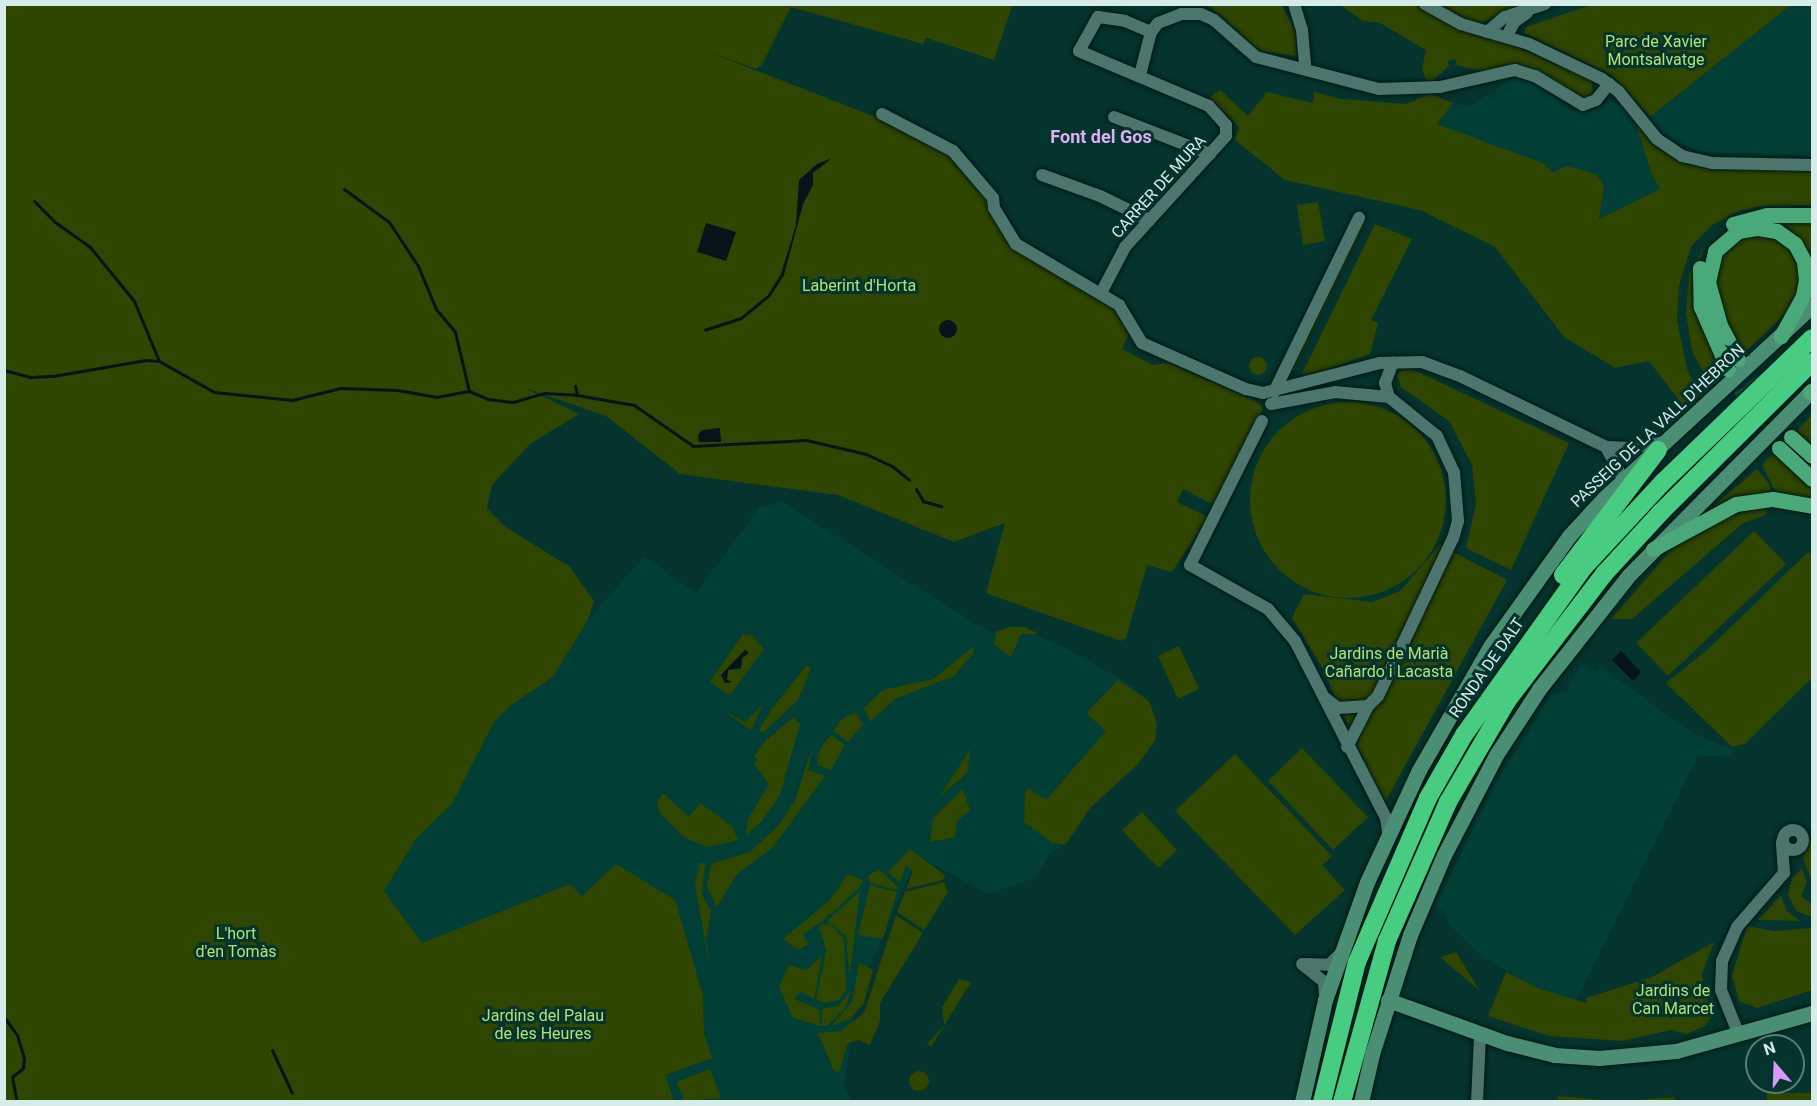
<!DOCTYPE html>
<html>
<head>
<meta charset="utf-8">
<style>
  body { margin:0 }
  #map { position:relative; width:1817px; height:1106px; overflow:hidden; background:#05332d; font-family:Roboto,sans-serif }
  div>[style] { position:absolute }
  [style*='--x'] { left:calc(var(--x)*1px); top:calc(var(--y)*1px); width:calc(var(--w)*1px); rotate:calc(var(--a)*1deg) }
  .built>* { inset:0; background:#003e36 }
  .green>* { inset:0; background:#2e4600 }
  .round { border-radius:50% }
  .water>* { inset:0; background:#06131a }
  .stream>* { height:3px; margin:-1.5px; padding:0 1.5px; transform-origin:1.5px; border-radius:1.5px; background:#06131a }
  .primary-tunnel>* { height:15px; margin-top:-7.5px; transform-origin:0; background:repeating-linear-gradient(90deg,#244f49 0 15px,transparent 0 23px) }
  .roads { filter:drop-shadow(0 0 2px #001915) drop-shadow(0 0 2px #001915) }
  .street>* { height:12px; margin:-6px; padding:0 6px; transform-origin:6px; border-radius:6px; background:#4b756d }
  .street>.ring { margin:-6px; padding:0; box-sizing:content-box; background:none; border:12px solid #4b756d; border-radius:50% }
  .secondary>* { height:15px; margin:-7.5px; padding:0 7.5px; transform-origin:7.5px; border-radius:7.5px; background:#4a8f73 }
  .primary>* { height:15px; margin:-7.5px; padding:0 7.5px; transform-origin:7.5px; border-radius:7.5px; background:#49a979 }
  .highway>* { height:18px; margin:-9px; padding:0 9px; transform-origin:9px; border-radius:9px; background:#47cc81 }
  span { translate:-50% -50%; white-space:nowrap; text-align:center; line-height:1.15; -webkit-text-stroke:6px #05332d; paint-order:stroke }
  .park-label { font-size:16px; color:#b2e371 }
  .street-label { font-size:16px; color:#d6ece8 }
  .neighbourhood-label { font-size:18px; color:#dcb0f1; font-weight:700 }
  .frame { position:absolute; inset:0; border:6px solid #d6ece8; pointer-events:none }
  .north { position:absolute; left:1745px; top:1034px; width:60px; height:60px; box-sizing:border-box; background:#05332d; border:2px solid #597d78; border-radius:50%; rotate:341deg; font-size:16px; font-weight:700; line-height:24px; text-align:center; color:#d6ece8 }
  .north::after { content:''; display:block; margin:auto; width:21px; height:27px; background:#d99af7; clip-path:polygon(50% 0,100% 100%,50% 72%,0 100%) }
</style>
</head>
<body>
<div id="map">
  <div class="built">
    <div style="clip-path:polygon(1791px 5px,1812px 5px,1812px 156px,1699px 152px,1663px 133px,1650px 117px)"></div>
    <div style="clip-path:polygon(1515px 77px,1531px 82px,1574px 111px,1590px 112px,1612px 101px,1623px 107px,1636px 124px,1651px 173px,1660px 189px,1599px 220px,1604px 186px,1552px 173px,1436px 124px,1453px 103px,1470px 107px,1487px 96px,1490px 98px,1497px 92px,1495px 89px)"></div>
    <div style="clip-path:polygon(783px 502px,972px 622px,994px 633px,1014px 625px,1067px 649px,1126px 682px,1149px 701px,1157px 724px,1155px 741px,1148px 752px,1090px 808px,1066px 844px,1049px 855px,1035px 878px,988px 894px,918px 856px,857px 995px,844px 1086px,852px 1101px,221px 1102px,384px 891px,416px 839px,452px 804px,494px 722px,510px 706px,553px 677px,588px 620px,644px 556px,696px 593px,759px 508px)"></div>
    <div style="clip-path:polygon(1581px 663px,1596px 671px,1600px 666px,1692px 733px,1736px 751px,1731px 757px,1698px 756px,1576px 1001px,1530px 985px,1483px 957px,1451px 927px,1443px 911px,1435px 907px,1494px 785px,1551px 695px,1567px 691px)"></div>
  </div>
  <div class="green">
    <div style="clip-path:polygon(5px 5px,1016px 5px,1012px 6px,994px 60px,926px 38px,923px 44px,791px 7px,763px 63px,757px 69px,709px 52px,929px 138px,983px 190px,1020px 251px,1115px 307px,1129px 334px,1122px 349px,1153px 365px,1168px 363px,1256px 401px,1263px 408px,1216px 506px,1183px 489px,1177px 502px,1208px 517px,1172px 572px,1147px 565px,1126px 638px,1121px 641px,986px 593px,1005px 523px,954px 542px,838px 495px,680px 474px,606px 416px,525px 388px,579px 414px,530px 444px,492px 485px,487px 508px,504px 526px,570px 567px,594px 601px,588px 620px,553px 677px,510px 706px,494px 722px,452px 804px,416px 839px,384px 891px,422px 943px,570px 884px,582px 896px,616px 864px,675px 900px,703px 995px,704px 1033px,712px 1058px,665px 1075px,674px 1101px,5px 1102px)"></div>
    <div style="clip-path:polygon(1209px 5px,1281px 5px,1295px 29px,1297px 56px,1259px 51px)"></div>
    <div style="clip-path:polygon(1340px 5px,1420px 5px,1591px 80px,1594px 95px,1585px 101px,1539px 73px,1481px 71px,1457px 65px,1455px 59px,1448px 61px,1449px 66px,1428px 85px,1422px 69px,1426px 50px,1380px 23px,1363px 21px)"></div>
    <div style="clip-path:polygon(1433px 5px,1524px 5px,1480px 23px,1469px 22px)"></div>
    <div style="clip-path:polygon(1591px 5px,1591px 4px,1791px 5px,1650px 117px,1612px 75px,1524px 33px,1526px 27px)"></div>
    <div style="clip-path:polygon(1220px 90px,1248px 116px,1267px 92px,1313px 103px,1314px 92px,1341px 99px,1406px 104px,1430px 94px,1453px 103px,1437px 124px,1545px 164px,1552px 173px,1566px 166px,1596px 174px,1604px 186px,1599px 219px,1660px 189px,1651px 173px,1636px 124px,1656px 148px,1688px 165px,1812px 171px,1812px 205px,1763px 206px,1741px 210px,1712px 225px,1692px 245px,1679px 285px,1677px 320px,1687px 369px,1700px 395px,1685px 408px,1649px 361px,1615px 368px,1564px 337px,1495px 247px,1420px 210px,1285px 180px,1235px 140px,1239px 127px,1210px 97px)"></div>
    <div style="clip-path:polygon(1318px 202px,1325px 241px,1303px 245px,1297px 205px)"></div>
    <div style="clip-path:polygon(1812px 218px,1812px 290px,1806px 296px,1809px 273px,1771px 226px,1716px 247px,1702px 270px,1713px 244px,1734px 226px)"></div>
    <div style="clip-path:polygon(1363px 220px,1366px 222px,1294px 371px,1291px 369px)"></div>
    <div style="clip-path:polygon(1375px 224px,1412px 239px,1371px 320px,1378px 323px,1370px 354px,1306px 377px,1302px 374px)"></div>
    <div style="clip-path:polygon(1764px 231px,1793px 248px,1804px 280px,1788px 311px,1743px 354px,1723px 319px,1711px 277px,1726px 243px)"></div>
    <div style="clip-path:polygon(1707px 241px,1697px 264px,1697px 312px,1724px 373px,1710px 385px,1692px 351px,1686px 313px,1689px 274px)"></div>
    <div class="round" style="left:1249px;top:357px;width:18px;height:18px"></div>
    <div style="clip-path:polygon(1403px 369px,1416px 371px,1569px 443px,1511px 570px,1466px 548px,1476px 504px,1472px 465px,1449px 421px,1401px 387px,1397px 375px)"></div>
    <div class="round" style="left:1250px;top:402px;width:196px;height:196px"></div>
    <div style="clip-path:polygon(1812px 415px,1812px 446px,1795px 432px)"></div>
    <div style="clip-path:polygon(1775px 451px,1812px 487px,1812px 501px,1777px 495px,1762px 465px)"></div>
    <div style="clip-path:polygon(1757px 469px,1769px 484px,1771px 495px,1703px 515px)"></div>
    <div style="clip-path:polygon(1764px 506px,1767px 514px,1742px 524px,1632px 619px,1611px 619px,1673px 548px,1713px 522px)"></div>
    <div style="clip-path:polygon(1754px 531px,1786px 564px,1668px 676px,1636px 643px)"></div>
    <div style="clip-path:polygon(1440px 545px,1507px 580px,1384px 804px,1323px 669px,1292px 618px,1304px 594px,1372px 602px,1400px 591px)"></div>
    <div style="clip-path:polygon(1808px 552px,1812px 556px,1812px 678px,1745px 744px,1732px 747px,1666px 683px,1707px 650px)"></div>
    <div style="clip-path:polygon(1010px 627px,1025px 627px,1039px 634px,1021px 634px,1011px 657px,994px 645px,996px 632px)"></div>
    <div style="clip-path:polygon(evenodd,743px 634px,753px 636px,764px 649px,731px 694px,725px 693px,710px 681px,743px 634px,745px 650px,749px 652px,742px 658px,741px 669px,728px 670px,727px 680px,731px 683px,725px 683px,721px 675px,745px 650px)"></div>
    <div style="clip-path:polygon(1179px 646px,1199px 689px,1178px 699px,1158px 656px)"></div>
    <div style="clip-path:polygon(973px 647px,974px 652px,954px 676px,895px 699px,870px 722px,864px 708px,883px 690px,933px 679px)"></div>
    <div style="clip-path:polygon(807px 665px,811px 668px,798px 700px,763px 733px,759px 730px,773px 707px)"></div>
    <div style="clip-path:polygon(1118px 680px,1149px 701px,1157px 724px,1155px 741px,1137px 765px,1090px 808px,1066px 844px,1052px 843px,1024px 822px,1025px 792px,1028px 788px,1046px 800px,1106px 731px,1088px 715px,1088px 711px)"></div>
    <div style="clip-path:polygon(763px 704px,751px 730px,724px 711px,745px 722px)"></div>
    <div style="clip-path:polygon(856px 712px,863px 725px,848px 742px,833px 731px,843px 718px)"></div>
    <div style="clip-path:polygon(794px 717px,800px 724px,780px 795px,762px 821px,746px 835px,748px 819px,769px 784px,754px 764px,757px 759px,754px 756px,765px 741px)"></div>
    <div style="clip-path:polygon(831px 735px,845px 745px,831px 770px,817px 765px,820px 749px)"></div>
    <div style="clip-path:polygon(813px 745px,808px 770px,825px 776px,773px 847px,737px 874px,717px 907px,707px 887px,711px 864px,750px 852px,779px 825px,795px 800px)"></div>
    <div style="clip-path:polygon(971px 748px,967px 773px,939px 797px,962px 762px)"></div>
    <div style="clip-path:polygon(1302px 748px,1368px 817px,1333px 850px,1268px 781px)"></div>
    <div style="clip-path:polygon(1235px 754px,1332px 856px,1322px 865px,1345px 890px,1295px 935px,1175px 811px)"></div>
    <div style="clip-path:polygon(963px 789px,970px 810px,957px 821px,955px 837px,930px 842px,933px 818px)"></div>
    <div style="clip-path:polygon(663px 793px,689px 817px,700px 803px,732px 826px,738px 840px,708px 847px,685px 838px,660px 813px,657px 803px)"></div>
    <div style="clip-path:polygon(1142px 812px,1177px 850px,1158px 868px,1122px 830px)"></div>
    <div style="clip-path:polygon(1809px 838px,1812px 842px,1812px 881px,1803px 859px)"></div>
    <div style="clip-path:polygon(910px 849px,945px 875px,943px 880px,906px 889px,913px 871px,906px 865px,900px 883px,888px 872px)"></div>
    <div style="clip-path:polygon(700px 862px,705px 864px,702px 895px,711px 911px,706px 939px,710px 970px,695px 885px)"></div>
    <div style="clip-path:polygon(879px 869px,899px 888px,898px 890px,871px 883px,867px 877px)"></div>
    <div style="clip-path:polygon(1802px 869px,1807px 882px,1801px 896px,1812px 904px,1812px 917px,1796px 911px,1788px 895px,1792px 878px)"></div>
    <div style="clip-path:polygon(848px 874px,863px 880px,860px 887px,823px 921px,803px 934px,808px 944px,799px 950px,783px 939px,829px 901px)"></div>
    <div style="clip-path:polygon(944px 882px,948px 892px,924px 930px,897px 912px,905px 892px)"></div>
    <div style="clip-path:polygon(870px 885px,897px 892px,883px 939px,858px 935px)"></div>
    <div style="clip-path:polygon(860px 891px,850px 972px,849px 972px,846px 936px,827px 921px)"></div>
    <div style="clip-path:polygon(1781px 895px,1787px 911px,1800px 921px,1758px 920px)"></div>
    <div style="clip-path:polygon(896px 915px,923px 933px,880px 1003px,880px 1021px,870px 1045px,859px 1040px,848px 1043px,839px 1072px,834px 1071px,818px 1033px,841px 1031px,864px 1013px)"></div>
    <div style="clip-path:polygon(830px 924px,844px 939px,846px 990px,839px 1000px,826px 1003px,816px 1000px,826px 951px,819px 926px)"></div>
    <div style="clip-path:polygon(1747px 926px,1774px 931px,1812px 928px,1812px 990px,1757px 1008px,1739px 1001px,1732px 976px)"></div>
    <div style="clip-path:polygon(1714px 942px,1702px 974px,1710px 1019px,1705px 1026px,1687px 1034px,1671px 1030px,1623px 1041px,1549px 1036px,1488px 1016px,1506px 972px,1540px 989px,1586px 1003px,1586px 998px,1652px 977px)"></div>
    <div style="clip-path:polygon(1456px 952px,1480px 991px,1440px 957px)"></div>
    <div style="clip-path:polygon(822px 956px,814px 999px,800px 992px,794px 999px,819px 1009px,820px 1026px,793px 1018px,779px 987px,789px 965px,806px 970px)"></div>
    <div style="clip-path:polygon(859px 963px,873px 970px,864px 1003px,850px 1019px,831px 1026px,852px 1002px)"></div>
    <div style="clip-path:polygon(959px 979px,971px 982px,931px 1047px,927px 1044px,944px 1025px,942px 1007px)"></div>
    <div style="clip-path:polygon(851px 991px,845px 1008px,827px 1026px,822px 1026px,822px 1009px,838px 1006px)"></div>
    <div style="clip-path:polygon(710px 1069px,721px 1098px,684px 1101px,676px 1082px)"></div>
    <div class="round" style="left:909px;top:1071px;width:20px;height:20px"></div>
    <div style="clip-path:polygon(1767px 1093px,1812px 1093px,1812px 1101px,1767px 1101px)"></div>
    <div style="clip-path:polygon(1558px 1096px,1618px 1101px,1674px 1097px,1675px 1101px,1558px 1101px)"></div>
  </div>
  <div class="water">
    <div style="clip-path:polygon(832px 158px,813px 173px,813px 185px,803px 204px,784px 275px,770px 297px,742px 320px,705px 332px,704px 329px,741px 317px,768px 295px,781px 274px,796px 225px,799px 180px,817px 164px)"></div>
    <div style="clip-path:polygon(706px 223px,736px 232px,726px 261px,697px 252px)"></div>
    <div class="round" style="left:939px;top:320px;width:18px;height:18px"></div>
    <div style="clip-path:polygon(720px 428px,721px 442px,699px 442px,698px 435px,702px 430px)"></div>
    <div style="clip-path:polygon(745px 650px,749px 653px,742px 658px,741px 668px,728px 670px,727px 680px,732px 682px,725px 683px,721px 675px)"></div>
    <div style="clip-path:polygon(1621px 651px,1641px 672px,1633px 681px,1612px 660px)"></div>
  </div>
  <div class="stream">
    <div style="--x:344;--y:189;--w:56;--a:36.3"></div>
    <div style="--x:389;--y:222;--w:53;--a:56.6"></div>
    <div style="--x:418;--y:266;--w:47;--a:67.3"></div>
    <div style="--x:436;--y:309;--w:30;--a:50"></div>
    <div style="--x:455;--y:332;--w:61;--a:76.7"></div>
    <div style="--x:34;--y:201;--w:30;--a:45"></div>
    <div style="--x:55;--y:222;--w:43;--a:35.5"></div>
    <div style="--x:90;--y:247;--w:70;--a:50.8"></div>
    <div style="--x:134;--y:301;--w:65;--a:67.4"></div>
    <div style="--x:4;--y:370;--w:28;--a:15"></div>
    <div style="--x:31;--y:377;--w:22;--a:-3"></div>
    <div style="--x:53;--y:376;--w:94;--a:-9.8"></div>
    <div style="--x:146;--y:360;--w:13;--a:4"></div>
    <div style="--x:159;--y:361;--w:63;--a:29.4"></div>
    <div style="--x:214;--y:392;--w:78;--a:5.9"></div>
    <div style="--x:292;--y:400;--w:50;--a:-13.8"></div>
    <div style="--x:341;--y:388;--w:56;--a:2"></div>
    <div style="--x:397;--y:390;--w:41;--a:9.9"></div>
    <div style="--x:437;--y:397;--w:33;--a:-11"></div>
    <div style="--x:469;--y:391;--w:21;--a:23"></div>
    <div style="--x:488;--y:399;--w:25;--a:7"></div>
    <div style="--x:513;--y:402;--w:32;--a:-16"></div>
    <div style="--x:544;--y:393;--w:33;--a:3"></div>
    <div style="--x:577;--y:395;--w:58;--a:10"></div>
    <div style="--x:634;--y:405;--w:72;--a:34.8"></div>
    <div style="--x:693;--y:446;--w:113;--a:-3"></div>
    <div style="--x:806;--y:440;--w:62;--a:13.1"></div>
    <div style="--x:866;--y:454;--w:29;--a:25"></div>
    <div style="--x:892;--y:466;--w:22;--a:39"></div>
    <div style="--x:575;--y:386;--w:9;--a:77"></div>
    <div style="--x:916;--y:489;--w:14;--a:60"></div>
    <div style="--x:923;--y:501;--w:19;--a:16"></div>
    <div style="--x:4;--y:1017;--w:22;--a:54"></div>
    <div style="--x:17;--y:1035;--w:24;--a:73"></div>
    <div style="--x:24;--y:1058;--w:10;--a:96"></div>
    <div style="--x:23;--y:1068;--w:14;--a:141"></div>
    <div style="--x:12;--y:1077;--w:25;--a:79"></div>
    <div style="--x:272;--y:1050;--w:47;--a:65.1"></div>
  </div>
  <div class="primary-tunnel">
    <div style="--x:1739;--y:360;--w:93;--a:56"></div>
    <div style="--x:1728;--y:369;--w:94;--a:57.2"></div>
  </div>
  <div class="roads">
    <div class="street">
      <div style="--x:1294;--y:4;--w:27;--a:73"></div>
      <div style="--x:1302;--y:30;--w:37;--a:85"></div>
      <div style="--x:1425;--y:4;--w:41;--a:29.1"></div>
      <div style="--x:1461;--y:24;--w:71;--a:16.4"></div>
      <div style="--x:1529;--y:44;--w:81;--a:25.6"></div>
      <div style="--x:1602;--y:79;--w:21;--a:37"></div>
      <div style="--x:1619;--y:92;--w:60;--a:51"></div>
      <div style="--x:1657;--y:139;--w:30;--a:34"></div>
      <div style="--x:1682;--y:156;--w:31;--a:13"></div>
      <div style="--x:1712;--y:163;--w:100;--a:1.1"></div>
      <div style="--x:1151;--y:32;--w:11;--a:-52"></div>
      <div style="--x:1158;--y:23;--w:25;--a:-21"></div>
      <div style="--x:1181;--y:14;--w:20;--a:0"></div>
      <div style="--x:1201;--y:14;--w:14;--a:25"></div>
      <div style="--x:1214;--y:20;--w:56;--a:41.4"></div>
      <div style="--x:1256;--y:57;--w:127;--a:14.6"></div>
      <div style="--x:1379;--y:89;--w:61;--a:-1.9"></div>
      <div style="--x:1440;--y:87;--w:77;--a:-12.8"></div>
      <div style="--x:1515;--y:70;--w:21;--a:17"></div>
      <div style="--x:1535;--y:76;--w:56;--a:31.1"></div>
      <div style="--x:1583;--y:105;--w:14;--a:-21"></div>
      <div style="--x:1596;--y:100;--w:21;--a:-51"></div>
      <div style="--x:1487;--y:32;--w:23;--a:-40"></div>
      <div style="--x:1505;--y:17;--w:42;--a:-18"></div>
      <div style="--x:1507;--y:36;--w:16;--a:-63"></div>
      <div style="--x:1514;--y:22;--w:16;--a:-35"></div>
      <div style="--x:1140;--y:75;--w:44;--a:-75.7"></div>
      <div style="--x:882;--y:114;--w:80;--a:27.5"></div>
      <div style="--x:953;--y:151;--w:62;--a:49.6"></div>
      <div style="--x:993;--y:198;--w:10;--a:84"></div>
      <div style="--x:994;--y:208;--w:42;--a:58.6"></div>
      <div style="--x:1016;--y:244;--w:120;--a:30.6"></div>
      <div style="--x:1119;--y:305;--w:44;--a:58.8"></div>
      <div style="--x:1142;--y:343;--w:114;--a:23.9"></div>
      <div style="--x:1246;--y:389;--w:17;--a:13"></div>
      <div style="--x:1263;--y:393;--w:121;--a:-14.4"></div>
      <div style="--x:1380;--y:363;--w:42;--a:-1.4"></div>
      <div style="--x:1422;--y:362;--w:40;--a:20.2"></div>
      <div style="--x:1460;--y:376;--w:162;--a:25.9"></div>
      <div style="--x:1606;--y:447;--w:36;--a:62"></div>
      <div style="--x:1114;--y:117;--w:103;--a:21.1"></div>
      <div style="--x:1042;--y:175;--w:62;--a:19.9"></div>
      <div style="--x:1100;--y:196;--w:55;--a:26.1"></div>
      <div style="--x:1101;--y:293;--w:52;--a:-62.4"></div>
      <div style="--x:1125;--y:247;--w:150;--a:-47.7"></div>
      <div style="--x:1226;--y:136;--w:11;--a:-90"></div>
      <div style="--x:1226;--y:125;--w:25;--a:-132"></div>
      <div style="--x:1209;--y:106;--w:141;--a:-157.1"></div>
      <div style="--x:1079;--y:51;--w:39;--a:-61"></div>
      <div style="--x:1098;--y:17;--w:27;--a:8"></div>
      <div style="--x:1125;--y:21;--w:28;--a:23"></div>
      <div style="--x:1274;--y:392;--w:194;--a:-64"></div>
      <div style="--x:1389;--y:397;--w:15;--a:-106"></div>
      <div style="--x:1385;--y:383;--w:22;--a:-69"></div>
      <div style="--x:1271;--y:404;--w:65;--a:-10.6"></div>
      <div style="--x:1335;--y:392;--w:54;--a:5.3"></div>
      <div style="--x:1389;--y:397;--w:62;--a:39.1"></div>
      <div style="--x:1437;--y:436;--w:40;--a:65"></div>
      <div style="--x:1454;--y:472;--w:49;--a:85.3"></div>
      <div style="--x:1458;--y:521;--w:18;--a:106"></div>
      <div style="--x:1453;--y:538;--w:175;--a:115.4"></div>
      <div style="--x:1378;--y:696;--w:14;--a:135"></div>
      <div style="--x:1368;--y:706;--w:46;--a:117.1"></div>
      <div style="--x:1262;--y:421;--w:161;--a:116.6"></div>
      <div style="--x:1190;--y:565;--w:90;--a:29.4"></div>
      <div style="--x:1268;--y:609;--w:42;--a:49.8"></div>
      <div style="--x:1295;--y:641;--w:199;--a:62.8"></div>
      <div style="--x:1386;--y:818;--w:15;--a:82"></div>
      <div style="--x:1606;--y:447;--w:25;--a:2"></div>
      <div style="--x:1631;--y:448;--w:36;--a:-10"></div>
      <div style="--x:1325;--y:698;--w:16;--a:38"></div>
      <div style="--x:1338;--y:708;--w:30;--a:-4"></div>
      <div class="ring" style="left:1783px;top:830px;width:8px;height:8px"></div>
      <div style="--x:1302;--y:964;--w:28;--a:39"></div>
      <div style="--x:1324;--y:982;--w:14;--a:86"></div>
      <div style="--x:1306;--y:964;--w:23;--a:2"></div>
      <div style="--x:1329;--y:965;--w:16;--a:-45"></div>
      <div style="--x:1739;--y:1035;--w:48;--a:-111.8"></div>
      <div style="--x:1721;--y:990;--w:29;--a:-88"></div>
      <div style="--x:1722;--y:961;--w:37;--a:-66"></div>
      <div style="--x:1737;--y:927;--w:72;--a:-49"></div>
      <div style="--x:1784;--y:873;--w:31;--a:-94"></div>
      <div style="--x:1477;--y:1102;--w:67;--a:-87.4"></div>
    </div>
    <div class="secondary">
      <div style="--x:1388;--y:1000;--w:127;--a:19.9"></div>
      <div style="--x:1507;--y:1043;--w:49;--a:14"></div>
      <div style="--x:1555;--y:1055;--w:44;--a:3.9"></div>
      <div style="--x:1599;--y:1058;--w:77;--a:-5.2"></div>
      <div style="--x:1676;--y:1051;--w:141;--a:-15.6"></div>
      <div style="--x:1302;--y:1102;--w:105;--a:-77.3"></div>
      <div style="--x:1325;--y:1000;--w:125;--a:-70.4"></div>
      <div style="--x:1367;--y:882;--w:123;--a:-65.1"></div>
      <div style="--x:1419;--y:770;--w:144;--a:-60.1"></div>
      <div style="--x:1491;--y:645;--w:134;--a:-54.4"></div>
      <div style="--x:1569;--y:536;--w:52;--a:-47.4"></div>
      <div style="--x:1604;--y:498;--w:283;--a:-42.7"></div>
      <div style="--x:1361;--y:1102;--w:49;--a:-77.1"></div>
      <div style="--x:1372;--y:1054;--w:125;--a:-72.3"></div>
      <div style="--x:1410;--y:935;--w:87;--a:-67"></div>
      <div style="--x:1444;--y:855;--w:113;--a:-62.5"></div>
      <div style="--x:1496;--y:755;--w:79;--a:-56.9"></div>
      <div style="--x:1539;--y:689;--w:145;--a:-51.7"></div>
      <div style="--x:1629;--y:575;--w:260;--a:-45.3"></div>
    </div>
    <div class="primary">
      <div style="--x:1733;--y:224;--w:35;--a:-15"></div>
      <div style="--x:1767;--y:215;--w:45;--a:0"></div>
      <div style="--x:1700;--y:268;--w:39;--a:89"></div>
      <div style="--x:1701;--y:307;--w:68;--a:66.5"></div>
      <div style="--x:1738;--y:359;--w:38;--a:-118"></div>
      <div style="--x:1720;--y:325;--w:45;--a:-105.6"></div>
      <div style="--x:1708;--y:282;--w:32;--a:-77"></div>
      <div style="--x:1715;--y:251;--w:30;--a:-41"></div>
      <div style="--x:1738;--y:231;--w:20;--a:-9"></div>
      <div style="--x:1758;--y:228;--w:19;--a:9"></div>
      <div style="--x:1777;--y:231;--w:22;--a:36"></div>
      <div style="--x:1795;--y:244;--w:19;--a:62"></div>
      <div style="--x:1804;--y:261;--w:19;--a:84"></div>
      <div style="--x:1806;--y:280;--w:16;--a:101"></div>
      <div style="--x:1803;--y:296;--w:46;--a:118.8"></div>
      <div style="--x:1810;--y:392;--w:2;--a:-27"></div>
      <div style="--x:1791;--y:437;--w:28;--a:42"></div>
      <div style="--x:1779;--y:448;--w:45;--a:43.2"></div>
      <div style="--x:1653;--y:549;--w:94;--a:-28.5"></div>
      <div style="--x:1736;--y:504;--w:37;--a:-8"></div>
      <div style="--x:1773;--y:499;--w:40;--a:10"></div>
    </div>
    <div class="highway">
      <div style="--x:1563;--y:575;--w:157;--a:-52.8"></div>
      <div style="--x:1322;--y:1102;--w:144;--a:-76"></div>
      <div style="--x:1357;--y:962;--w:179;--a:-66.6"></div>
      <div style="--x:1428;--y:798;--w:73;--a:-60.3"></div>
      <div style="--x:1464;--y:735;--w:206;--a:-54.5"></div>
      <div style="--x:1584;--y:567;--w:116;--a:-47.1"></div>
      <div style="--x:1663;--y:482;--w:207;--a:-44"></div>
      <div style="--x:1342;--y:1102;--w:167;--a:-74.4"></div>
      <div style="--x:1387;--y:941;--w:152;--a:-66.3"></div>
      <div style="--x:1448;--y:802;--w:117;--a:-59.7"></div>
      <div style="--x:1507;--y:701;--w:160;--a:-52.6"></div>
      <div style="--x:1604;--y:574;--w:84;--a:-47.4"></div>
      <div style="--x:1661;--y:512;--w:213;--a:-44.8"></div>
    </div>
  </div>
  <div class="park-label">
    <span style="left:1656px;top:51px">Parc de Xavier<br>Montsalvatge</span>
    <span style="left:859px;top:286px">Laberint d'Horta</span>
    <span style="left:1389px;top:663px">Jardins de Marià<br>Cañardo i Lacasta</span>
    <span style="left:236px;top:943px">L'hort<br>d'en Tomàs</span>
    <span style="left:1673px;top:1000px">Jardins de<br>Can Marcet</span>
    <span style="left:543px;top:1025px">Jardins del Palau<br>de les Heures</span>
  </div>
  <div class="street-label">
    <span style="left:1159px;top:187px;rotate:-48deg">CARRER DE MURA</span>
    <span style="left:1658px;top:426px;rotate:-43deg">PASSEIG DE LA VALL D'HEBRON</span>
    <span style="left:1487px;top:668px;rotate:-55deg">RONDA DE DALT</span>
  </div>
  <div class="neighbourhood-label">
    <span style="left:1101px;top:137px">Font del Gos</span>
  </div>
  <div class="frame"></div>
  <div class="north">N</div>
</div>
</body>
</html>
